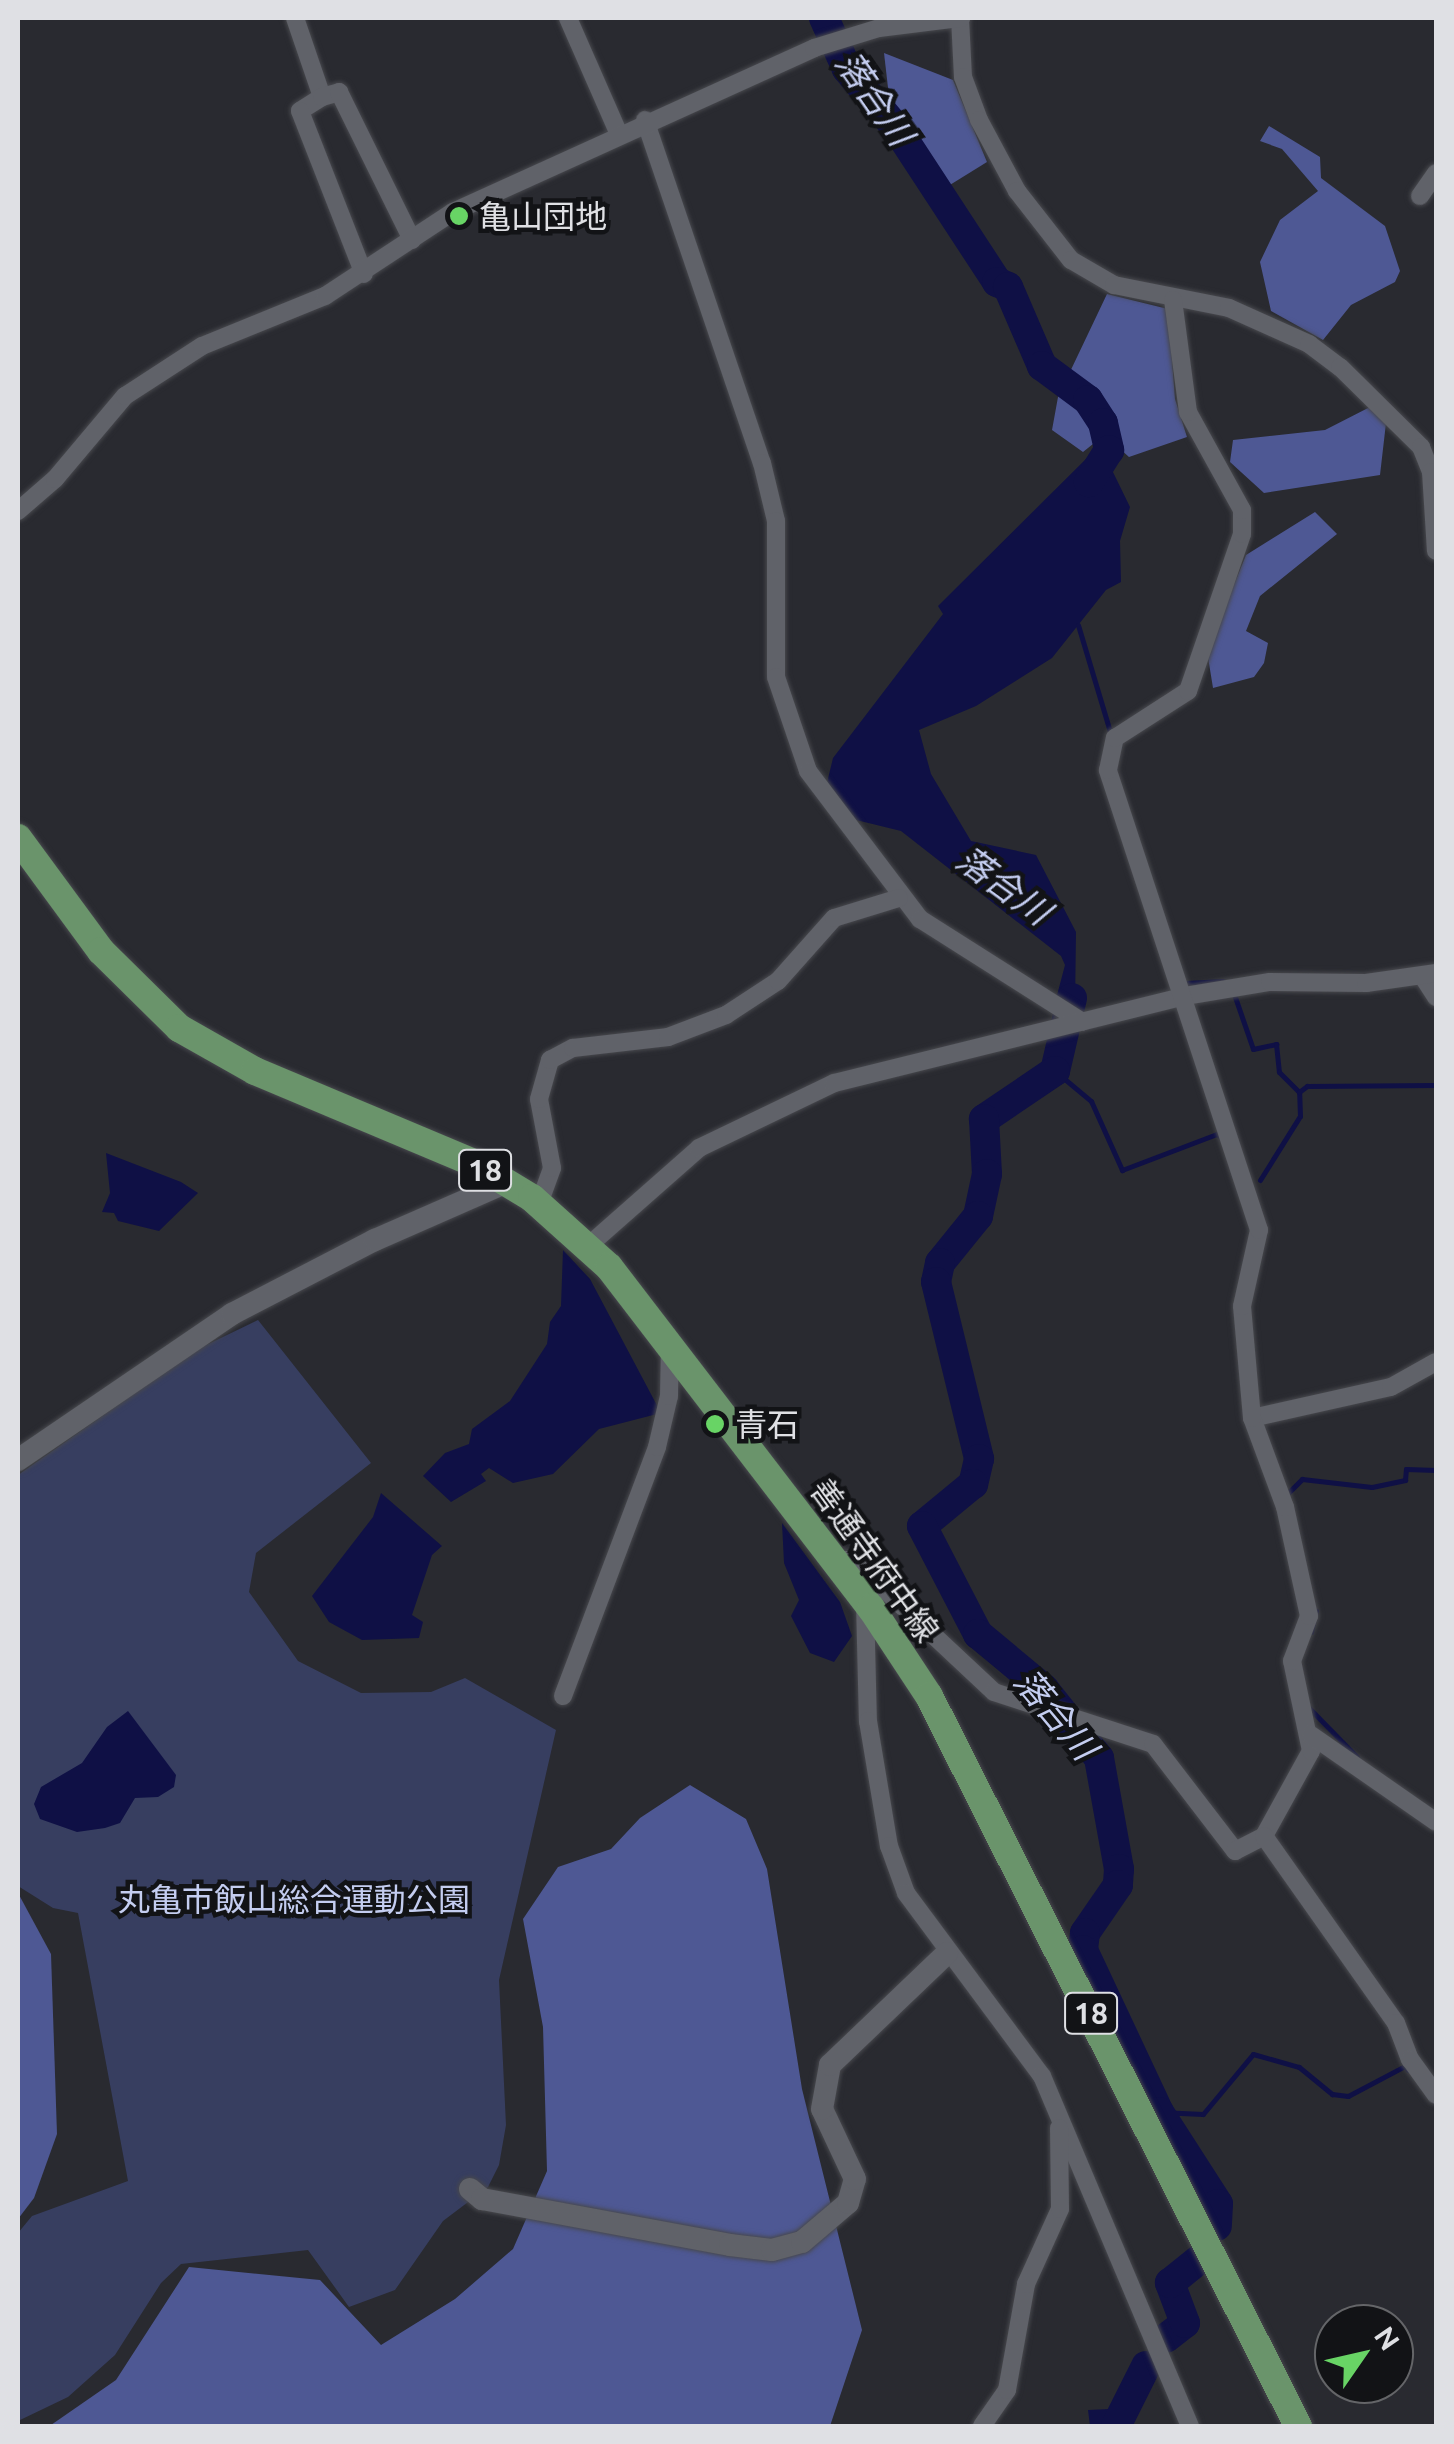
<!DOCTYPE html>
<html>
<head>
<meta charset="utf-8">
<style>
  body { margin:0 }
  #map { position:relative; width:1454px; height:2444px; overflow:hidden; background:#292a30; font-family:Ubuntu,"Noto Sans JP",sans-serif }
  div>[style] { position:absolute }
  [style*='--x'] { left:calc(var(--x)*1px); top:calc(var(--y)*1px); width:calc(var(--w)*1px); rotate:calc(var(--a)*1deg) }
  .green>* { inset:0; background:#373e60 }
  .forest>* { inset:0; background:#4e5894 }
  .water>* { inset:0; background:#0f1045 }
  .stream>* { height:5px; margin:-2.5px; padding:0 2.5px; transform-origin:2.5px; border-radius:2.5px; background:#0f1045 }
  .river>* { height:30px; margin:-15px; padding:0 15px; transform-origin:15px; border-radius:15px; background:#0f1045 }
  .roads { filter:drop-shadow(0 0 2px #47484d) drop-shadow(0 0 2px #47484d) }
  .minor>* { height:18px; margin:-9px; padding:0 9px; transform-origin:9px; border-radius:9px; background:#606269 }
  .tertiary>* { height:22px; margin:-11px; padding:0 11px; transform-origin:11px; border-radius:11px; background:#606269 }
  .primary>* { height:28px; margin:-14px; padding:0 14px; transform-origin:14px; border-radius:14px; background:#6a946b }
  .dots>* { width:28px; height:28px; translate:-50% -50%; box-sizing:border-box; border:5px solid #121316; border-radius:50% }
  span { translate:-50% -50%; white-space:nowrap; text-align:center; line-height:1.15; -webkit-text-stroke:9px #121316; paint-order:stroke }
  .shield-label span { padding:2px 8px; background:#121316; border:2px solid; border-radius:8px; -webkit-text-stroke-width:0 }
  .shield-label { font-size:30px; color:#dfe0e4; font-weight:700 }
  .poi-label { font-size:32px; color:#dfe0e4 }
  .left { translate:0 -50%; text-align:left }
  .street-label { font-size:32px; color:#dfe0e4 }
  .park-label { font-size:32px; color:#c4cdf0 }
  .water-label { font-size:35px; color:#c4cdf0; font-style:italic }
  .frame { position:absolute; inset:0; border:20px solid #dfe0e4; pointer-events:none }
  .north { position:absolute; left:1314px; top:2304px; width:100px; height:100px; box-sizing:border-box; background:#121316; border:2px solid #646568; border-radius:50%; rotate:56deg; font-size:28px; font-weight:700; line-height:40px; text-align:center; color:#dfe0e4 }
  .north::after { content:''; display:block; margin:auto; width:35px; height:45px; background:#68d465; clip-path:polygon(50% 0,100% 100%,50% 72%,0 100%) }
</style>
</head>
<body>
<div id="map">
  <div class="green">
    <div style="clip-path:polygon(258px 1320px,371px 1463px,256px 1553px,249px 1592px,298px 1661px,361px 1693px,431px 1692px,465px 1678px,556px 1730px,499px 1980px,506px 2125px,499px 2165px,488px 2187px,443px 2221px,395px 2290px,349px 2307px,308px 2250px,181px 2264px,161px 2283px,115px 2355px,68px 2397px,18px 2421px,18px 2233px,32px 2216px,128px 2181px,78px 1913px,53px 1908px,18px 1886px,18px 1475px,198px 1349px)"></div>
  </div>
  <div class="forest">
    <div style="clip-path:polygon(884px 53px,953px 80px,987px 162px,945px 188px,890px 105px)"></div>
    <div style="clip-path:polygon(1269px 126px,1320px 157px,1321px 178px,1385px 226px,1400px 271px,1395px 282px,1351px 305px,1323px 340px,1271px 311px,1260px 262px,1280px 220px,1318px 191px,1282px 149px,1260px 141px)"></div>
    <div style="clip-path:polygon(1107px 294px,1168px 309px,1175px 399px,1187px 437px,1129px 457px,1119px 448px,1093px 444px,1083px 452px,1052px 430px,1058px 397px)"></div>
    <div style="clip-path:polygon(1370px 407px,1386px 423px,1380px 475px,1264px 493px,1230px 462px,1233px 440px,1325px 430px)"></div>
    <div style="clip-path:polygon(1315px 512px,1337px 534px,1260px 596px,1246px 631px,1268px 643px,1264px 663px,1254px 677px,1213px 688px,1207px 651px,1246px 555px)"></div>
    <div style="clip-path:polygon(690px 1785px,746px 1819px,767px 1869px,802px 2089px,862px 2330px,830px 2426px,29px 2426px,51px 2425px,116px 2380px,189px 2267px,320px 2280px,381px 2345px,455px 2299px,513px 2249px,547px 2171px,543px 2027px,523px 1919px,558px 1867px,611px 1849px,640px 1818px)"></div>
    <div style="clip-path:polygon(18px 1893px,51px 1954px,57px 2134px,34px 2198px,18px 2219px)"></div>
  </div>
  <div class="water">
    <div style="clip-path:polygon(1098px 447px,1113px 452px,1111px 468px,1130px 507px,1120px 541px,1121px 582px,1106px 590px,1052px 658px,976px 706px,919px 730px,931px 774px,971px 841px,1036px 855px,1076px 932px,1075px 1006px,1056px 999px,1065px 965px,1061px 956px,901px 831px,848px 818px,826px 787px,833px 758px,943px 614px,938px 606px)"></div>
    <div style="clip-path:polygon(106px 1153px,181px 1182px,198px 1193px,159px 1231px,118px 1221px,114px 1213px,102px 1212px,110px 1193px)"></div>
    <div style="clip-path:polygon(563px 1250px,590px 1279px,661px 1413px,599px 1429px,553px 1474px,513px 1483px,489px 1468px,481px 1474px,486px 1481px,451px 1502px,423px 1476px,445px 1453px,469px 1444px,472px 1429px,510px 1401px,547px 1344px,550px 1322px,561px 1306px)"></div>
    <div style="clip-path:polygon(381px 1493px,442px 1546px,432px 1555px,412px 1615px,423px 1622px,419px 1638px,362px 1640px,329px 1622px,312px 1596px,373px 1517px)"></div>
    <div style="clip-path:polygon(782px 1523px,840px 1602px,852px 1636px,834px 1662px,810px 1653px,791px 1616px,799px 1600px,784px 1563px)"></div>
    <div style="clip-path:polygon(128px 1711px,176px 1775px,174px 1787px,158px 1797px,135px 1798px,120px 1823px,105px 1828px,77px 1832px,40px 1819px,34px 1804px,41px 1787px,82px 1763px,107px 1727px)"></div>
    <div style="clip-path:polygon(1132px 2408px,1123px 2426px,1090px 2426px,1088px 2410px)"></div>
  </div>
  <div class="stream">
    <div style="--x:1078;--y:625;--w:112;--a:73.3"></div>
    <div style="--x:1186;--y:983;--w:37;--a:-3"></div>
    <div style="--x:1235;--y:997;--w:55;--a:70.9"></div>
    <div style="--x:1253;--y:1049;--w:24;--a:-12"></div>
    <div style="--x:1276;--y:1044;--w:28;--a:84"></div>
    <div style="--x:1279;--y:1072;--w:28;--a:45"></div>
    <div style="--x:1055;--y:1071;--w:47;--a:39.8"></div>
    <div style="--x:1091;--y:1101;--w:76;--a:65.8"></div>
    <div style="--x:1122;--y:1170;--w:102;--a:-20.8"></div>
    <div style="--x:1217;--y:1134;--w:6;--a:39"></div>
    <div style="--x:1260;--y:1180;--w:75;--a:-58"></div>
    <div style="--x:1300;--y:1116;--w:24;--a:-92"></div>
    <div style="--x:1299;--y:1092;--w:10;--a:-37"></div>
    <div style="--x:1307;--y:1086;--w:129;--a:-0.4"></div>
    <div style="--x:1288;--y:1493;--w:20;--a:-45"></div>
    <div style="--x:1302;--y:1479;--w:70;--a:6.5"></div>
    <div style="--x:1372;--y:1487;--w:34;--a:-12"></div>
    <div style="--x:1405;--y:1480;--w:11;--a:-85"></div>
    <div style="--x:1406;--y:1469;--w:30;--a:2"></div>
    <div style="--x:1311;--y:1632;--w:22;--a:-77"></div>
    <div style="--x:1309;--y:1708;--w:69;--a:45.6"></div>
    <div style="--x:1159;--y:2112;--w:44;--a:2.6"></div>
    <div style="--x:1203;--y:2114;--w:78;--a:-50.2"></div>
    <div style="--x:1253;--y:2054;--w:48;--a:15.8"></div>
    <div style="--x:1299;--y:2067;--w:43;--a:39.3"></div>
    <div style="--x:1332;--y:2094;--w:16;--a:7"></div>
    <div style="--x:1348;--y:2096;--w:64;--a:-27.8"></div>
    <div style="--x:1405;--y:2066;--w:5;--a:53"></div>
  </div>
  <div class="river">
    <div style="--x:824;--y:18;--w:56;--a:65.7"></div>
    <div style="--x:847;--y:69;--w:78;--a:50.2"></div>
    <div style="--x:897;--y:129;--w:183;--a:56.8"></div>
    <div style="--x:997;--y:282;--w:12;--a:24"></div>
    <div style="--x:1008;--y:287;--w:86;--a:66.7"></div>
    <div style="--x:1042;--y:366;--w:57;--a:36.5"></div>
    <div style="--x:1088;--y:400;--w:27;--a:57"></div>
    <div style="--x:1103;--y:423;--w:28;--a:77"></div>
    <div style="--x:1109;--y:450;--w:38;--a:122"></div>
    <div style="--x:1072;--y:998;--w:75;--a:103.1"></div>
    <div style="--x:1055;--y:1071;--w:86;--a:145.9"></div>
    <div style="--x:984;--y:1119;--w:55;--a:86.9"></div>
    <div style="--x:987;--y:1174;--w:43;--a:102.1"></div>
    <div style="--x:978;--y:1216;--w:60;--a:129"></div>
    <div style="--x:940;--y:1263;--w:19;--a:102"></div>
    <div style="--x:936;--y:1282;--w:182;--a:76.3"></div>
    <div style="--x:979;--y:1459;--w:26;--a:103"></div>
    <div style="--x:973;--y:1484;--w:66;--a:140.5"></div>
    <div style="--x:922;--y:1526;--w:122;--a:62.6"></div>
    <div style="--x:978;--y:1634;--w:86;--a:39.8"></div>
    <div style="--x:1044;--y:1689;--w:88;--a:51.4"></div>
    <div style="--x:1099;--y:1758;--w:113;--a:79.8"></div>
    <div style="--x:1119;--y:1869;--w:16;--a:94"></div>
    <div style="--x:1118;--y:1885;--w:58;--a:124.5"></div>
    <div style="--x:1085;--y:1933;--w:17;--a:97"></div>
    <div style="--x:1083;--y:1950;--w:179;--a:64.9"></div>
    <div style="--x:1159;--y:2112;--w:109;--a:57.3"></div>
    <div style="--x:1218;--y:2204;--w:22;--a:93"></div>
    <div style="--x:1166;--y:2338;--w:24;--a:-38"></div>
    <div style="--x:1185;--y:2323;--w:43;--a:-110.6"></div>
    <div style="--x:1170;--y:2283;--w:38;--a:-39"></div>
    <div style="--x:1116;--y:2426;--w:67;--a:-63.4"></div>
  </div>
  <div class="roads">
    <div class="minor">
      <div style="--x:295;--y:18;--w:83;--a:71.1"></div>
      <div style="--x:322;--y:97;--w:26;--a:148"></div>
      <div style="--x:300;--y:111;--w:175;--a:68.6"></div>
      <div style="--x:568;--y:18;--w:124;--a:66.3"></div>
      <div style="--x:960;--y:18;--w:59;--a:87.1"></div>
      <div style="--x:963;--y:77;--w:46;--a:69.6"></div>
      <div style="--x:979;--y:120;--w:81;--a:61.8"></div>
      <div style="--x:1017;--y:191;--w:88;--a:52"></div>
      <div style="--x:1071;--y:260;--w:50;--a:30.2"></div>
      <div style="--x:1114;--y:285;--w:117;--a:11.3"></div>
      <div style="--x:1229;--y:308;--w:88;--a:24.2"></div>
      <div style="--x:1309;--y:344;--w:39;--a:37"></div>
      <div style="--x:1340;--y:367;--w:114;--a:44.6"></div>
      <div style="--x:1421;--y:447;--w:27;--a:68"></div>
      <div style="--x:1431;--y:472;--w:79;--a:86.4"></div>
      <div style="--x:322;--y:97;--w:18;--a:-16"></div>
      <div style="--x:339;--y:92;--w:165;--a:63.7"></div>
      <div style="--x:645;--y:120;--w:362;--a:71.2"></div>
      <div style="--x:762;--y:463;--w:60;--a:76.4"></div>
      <div style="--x:776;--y:521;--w:156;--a:90"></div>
      <div style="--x:776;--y:677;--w:99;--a:71.2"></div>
      <div style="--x:808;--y:771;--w:186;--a:52.9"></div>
      <div style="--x:920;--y:919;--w:192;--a:32.4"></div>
      <div style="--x:1420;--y:196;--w:28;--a:-55"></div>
      <div style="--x:18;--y:511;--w:49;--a:-40.9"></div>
      <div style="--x:55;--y:479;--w:109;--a:-49.9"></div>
      <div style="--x:125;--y:396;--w:92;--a:-33"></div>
      <div style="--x:202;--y:346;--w:133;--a:-22.1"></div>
      <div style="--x:325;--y:296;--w:153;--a:-33.3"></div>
      <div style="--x:453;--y:212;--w:397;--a:-24.4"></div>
      <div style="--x:814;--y:48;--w:68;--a:-17.1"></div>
      <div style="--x:879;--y:28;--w:83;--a:-7"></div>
      <div style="--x:1423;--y:977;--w:24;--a:57"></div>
      <div style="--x:539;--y:1204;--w:38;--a:-70"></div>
      <div style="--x:552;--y:1168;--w:70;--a:-100.7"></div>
      <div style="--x:539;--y:1099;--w:41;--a:-74.2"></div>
      <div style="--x:550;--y:1060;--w:26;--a:-28"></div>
      <div style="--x:573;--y:1048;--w:96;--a:-6.6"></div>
      <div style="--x:668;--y:1037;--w:62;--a:-20.8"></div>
      <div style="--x:726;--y:1015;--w:62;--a:-33.2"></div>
      <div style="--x:778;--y:981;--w:84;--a:-48.4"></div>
      <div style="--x:834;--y:918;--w:68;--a:-17.1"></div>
      <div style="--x:588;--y:1246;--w:148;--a:-41.4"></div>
      <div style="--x:699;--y:1148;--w:150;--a:-25.7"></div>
      <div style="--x:834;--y:1083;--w:362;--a:-13.9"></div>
      <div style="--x:1185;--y:996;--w:86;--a:-9.4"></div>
      <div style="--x:1270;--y:982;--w:96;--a:0.6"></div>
      <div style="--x:1366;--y:983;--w:71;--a:-8.1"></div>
      <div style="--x:1252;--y:1418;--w:142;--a:-12.6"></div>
      <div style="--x:1391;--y:1387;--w:51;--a:-29.1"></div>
      <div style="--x:835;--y:1560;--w:18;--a:0"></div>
      <div style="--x:853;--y:1560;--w:193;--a:43.1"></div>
      <div style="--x:994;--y:1692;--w:167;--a:18.1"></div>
      <div style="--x:1153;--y:1744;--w:135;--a:52.5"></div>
      <div style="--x:1235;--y:1851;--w:33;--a:-27"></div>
      <div style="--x:1264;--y:1836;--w:97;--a:-61.1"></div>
      <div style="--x:1311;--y:1751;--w:92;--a:-101.9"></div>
      <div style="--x:1292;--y:1661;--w:48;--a:-69.3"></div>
      <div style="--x:1309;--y:1616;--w:112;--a:-102.4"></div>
      <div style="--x:1285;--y:1507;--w:95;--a:-110.3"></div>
      <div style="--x:1252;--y:1418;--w:112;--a:-95.1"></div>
      <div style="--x:1242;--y:1306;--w:78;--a:-77.4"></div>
      <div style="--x:1259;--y:1230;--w:484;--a:-108.2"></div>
      <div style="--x:1108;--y:770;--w:33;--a:-78"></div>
      <div style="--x:1115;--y:738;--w:87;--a:-32.8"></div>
      <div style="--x:1188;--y:691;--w:166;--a:-71"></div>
      <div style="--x:1242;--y:534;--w:24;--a:-90"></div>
      <div style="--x:1242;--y:510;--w:112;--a:-118.9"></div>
      <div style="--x:1188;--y:412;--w:113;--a:-97.6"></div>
      <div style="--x:865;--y:1602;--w:119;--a:88.6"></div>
      <div style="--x:868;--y:1721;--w:127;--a:80.5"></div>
      <div style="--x:889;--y:1846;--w:50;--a:70.1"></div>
      <div style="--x:906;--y:1893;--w:228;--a:53.4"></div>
      <div style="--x:1042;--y:2076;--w:380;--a:67.1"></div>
      <div style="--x:563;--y:1696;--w:266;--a:-69.3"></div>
      <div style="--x:657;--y:1447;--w:52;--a:-76.8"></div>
      <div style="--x:669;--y:1396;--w:50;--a:-88.9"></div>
      <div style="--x:1311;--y:1735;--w:152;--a:34.8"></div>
      <div style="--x:1264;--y:1836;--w:229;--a:54.8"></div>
      <div style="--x:1396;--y:2023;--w:39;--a:69"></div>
      <div style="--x:1410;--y:2059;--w:44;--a:54.2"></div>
      <div style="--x:982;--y:2426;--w:44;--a:-55.2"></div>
      <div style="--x:1007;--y:2390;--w:108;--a:-79.8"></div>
      <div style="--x:1026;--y:2284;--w:82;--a:-65.6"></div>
      <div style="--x:1060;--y:2209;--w:81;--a:-90.7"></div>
    </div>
    <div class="tertiary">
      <div style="--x:18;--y:1460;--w:259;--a:-34.3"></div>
      <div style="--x:232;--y:1314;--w:161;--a:-27.4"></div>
      <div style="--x:375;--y:1240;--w:144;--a:-23.7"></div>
      <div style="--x:470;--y:2189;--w:16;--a:40"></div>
      <div style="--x:482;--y:2199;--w:252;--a:10.5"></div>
      <div style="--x:730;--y:2245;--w:42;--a:6.8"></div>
      <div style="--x:772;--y:2250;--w:31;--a:-15"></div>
      <div style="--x:802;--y:2242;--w:60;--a:-40.3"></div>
      <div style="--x:848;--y:2203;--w:25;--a:-74"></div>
      <div style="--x:855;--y:2179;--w:77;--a:-115.2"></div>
      <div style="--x:822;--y:2109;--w:45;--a:-79.7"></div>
      <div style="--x:830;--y:2065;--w:162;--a:-43.7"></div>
    </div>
    <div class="primary">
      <div style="--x:18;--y:838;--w:140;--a:53.7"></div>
      <div style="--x:101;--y:951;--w:110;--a:44.6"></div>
      <div style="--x:179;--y:1028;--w:87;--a:29.5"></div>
      <div style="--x:255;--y:1071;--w:238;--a:22.8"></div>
      <div style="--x:474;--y:1163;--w:68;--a:31.1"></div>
      <div style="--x:532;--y:1198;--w:103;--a:41.9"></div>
      <div style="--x:609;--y:1267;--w:430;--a:52.5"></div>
      <div style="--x:871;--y:1608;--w:105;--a:56.6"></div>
      <div style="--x:929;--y:1696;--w:818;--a:63.18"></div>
    </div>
  </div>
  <div class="dots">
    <div style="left:459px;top:216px;background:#68d465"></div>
    <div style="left:715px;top:1424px;background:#68d465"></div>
  </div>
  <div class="shield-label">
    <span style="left:485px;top:1170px">18</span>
    <span style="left:1091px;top:2013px">18</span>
  </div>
  <div class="poi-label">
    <span class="left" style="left:479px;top:216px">亀山団地</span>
    <span class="left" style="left:735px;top:1424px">青石</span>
  </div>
  <div class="street-label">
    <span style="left:875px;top:1560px;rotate:54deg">善通寺府中線</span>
  </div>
  <div class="park-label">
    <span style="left:294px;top:1899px">丸亀市飯山総合運動公園</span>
  </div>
  <div class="water-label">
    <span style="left:875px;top:98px;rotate:55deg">落合川</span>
    <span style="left:1004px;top:885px;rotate:36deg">落合川</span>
    <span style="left:1056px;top:1714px;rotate:50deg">落合川</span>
  </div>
  <div class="frame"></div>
  <div class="north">N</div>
</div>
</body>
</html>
